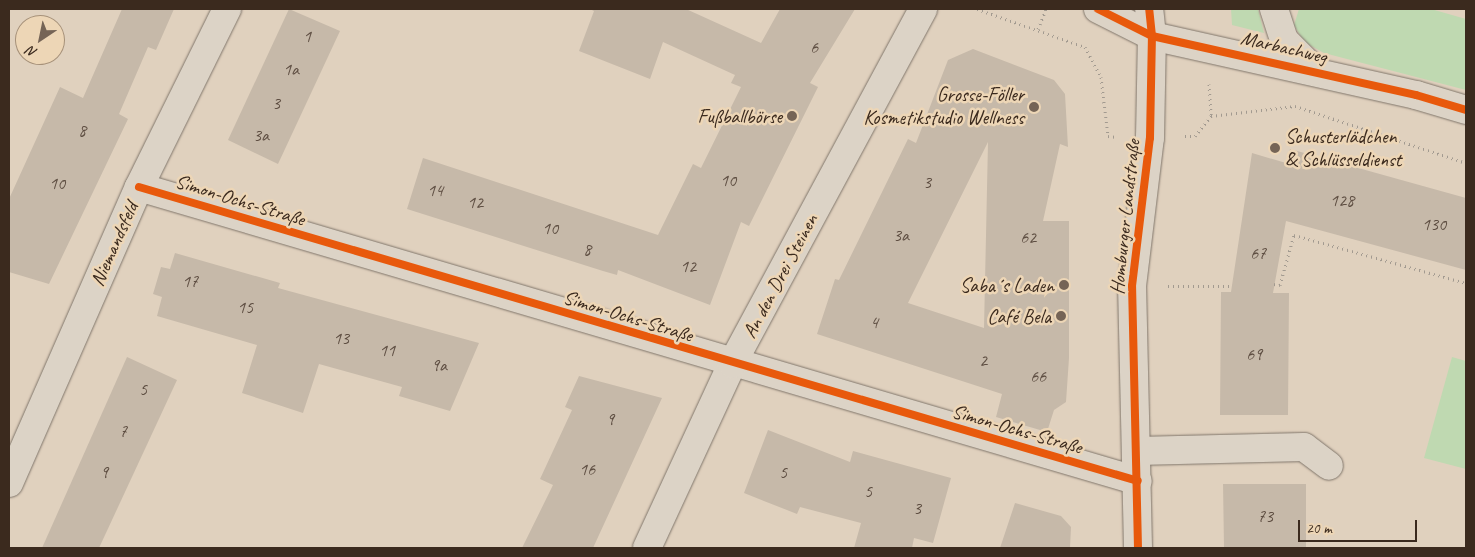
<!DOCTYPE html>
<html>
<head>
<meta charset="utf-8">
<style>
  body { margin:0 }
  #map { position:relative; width:1475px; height:557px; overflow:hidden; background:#e0d1be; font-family:Caveat,sans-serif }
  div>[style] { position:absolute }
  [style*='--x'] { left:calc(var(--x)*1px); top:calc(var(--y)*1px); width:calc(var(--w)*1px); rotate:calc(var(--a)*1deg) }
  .green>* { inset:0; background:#bfd9b1 }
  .building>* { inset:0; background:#c6b9a9 }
  .path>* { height:3px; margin-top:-1.5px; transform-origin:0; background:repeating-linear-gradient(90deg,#a29a90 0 1px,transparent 0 5px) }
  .roads { filter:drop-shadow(0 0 1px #80766b) drop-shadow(0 0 1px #80766b) }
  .minor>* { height:28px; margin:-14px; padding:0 14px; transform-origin:14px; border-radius:14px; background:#dcd3c6 }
  .cycleway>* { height:8px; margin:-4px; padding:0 4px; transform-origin:4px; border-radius:4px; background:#e8590c }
  .dots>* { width:14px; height:14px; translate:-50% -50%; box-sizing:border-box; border:2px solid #edd6b6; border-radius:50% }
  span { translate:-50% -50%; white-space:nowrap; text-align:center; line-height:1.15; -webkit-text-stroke:5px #edd6b6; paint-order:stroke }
  .number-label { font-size:18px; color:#5e4e42 }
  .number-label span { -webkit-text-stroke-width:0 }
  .street-label { font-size:20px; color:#3b2a1e }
  .poi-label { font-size:20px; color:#3b2a1e }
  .right { translate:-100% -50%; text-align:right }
  .left { translate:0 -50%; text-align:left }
  .frame { position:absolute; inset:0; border:10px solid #3b2a1e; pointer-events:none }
  .north { position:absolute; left:15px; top:15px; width:50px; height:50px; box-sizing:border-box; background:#edd6b6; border:1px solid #a69179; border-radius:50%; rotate:214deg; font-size:14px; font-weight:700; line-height:20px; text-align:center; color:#3b2a1e }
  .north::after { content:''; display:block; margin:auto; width:18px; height:22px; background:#756456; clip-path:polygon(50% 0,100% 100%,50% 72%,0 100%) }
  .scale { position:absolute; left:1298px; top:520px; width:119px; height:22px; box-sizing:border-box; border:2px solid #3b2a1e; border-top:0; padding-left:6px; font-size:15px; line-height:18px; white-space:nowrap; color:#3b2a1e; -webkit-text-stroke:4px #edd6b6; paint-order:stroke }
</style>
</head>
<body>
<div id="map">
  <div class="green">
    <div style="clip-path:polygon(1231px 9px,1258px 9px,1264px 33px,1232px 25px)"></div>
    <div style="clip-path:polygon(1299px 9px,1431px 9px,1466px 19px,1466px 90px,1324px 53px,1304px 42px,1294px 25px)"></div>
    <div style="clip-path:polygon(1452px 357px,1466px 361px,1466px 469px,1424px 458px)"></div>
  </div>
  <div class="building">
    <div style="clip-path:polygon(122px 9px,174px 9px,156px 50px,148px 47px,119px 114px,128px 119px,49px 284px,9px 272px,9px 199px,60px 87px,83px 98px)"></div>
    <div style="clip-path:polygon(289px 9px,340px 31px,278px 164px,228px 140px)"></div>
    <div style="clip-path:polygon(590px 9px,686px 9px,761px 43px,780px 9px,855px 9px,810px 83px,818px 87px,749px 226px,741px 222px,710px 305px,618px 270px,617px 275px,603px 271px,407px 209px,423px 158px,658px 235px,693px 164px,701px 168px,741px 87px,731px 83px,735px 75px,663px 42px,650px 79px,579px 51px,594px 11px)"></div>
    <div style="clip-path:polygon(evenodd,973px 49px,1054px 80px,1065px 94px,1068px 147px,1060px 144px,1043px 221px,1069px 221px,1069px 358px,1066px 402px,1054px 410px,1047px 432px,996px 417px,1002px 394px,817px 334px,835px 279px,839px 280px,908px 139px,916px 143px,948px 60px,973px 49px,988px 142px,984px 328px,908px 303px,988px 142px)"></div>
    <div style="clip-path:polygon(1290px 149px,1466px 198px,1466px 270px,1286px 221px,1273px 293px,1289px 293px,1288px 415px,1220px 415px,1221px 292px,1231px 292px,1252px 153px,1286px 163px)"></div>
    <div style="clip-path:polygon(175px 253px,280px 283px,278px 288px,479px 343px,450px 411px,399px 396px,402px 387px,319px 364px,303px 413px,242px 393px,257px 345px,157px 316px,162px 297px,153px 294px,161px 267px,170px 269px)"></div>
    <div style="clip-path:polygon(127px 357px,177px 380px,99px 548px,42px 548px)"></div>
    <div style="clip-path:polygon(579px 376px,662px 398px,593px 548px,522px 548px,553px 485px,540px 479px,572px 410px,565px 407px)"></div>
    <div style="clip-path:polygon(768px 430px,850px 462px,853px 451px,951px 478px,933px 543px,914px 538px,912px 548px,854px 548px,861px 523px,800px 507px,797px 514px,744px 493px)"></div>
    <div style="clip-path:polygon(1223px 484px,1306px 484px,1306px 548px,1224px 548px)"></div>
    <div style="clip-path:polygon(1015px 503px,1061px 516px,1071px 527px,1070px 548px,1000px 548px)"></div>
  </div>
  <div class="path">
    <div style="--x:977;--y:9;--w:114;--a:19.4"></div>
    <div style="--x:1085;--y:47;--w:34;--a:62"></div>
    <div style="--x:1101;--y:77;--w:59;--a:83.2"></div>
    <div style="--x:1108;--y:136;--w:9;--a:6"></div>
    <div style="--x:1038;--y:29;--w:22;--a:-68"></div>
    <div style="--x:1209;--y:84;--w:32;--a:86"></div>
    <div style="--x:1185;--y:136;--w:10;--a:0"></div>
    <div style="--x:1195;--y:136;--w:26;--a:-51"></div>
    <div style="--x:1211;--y:116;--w:85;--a:-6.8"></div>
    <div style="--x:1295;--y:106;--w:180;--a:18.4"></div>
    <div style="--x:1274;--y:284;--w:6;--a:9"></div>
    <div style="--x:1280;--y:285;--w:52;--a:-74.4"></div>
    <div style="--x:1294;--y:235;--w:179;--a:15.6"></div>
    <div style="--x:1168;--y:286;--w:63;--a:0"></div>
  </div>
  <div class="roads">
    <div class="minor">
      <div style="--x:1098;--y:9;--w:60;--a:26.6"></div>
      <div style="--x:1152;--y:36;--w:271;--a:12.6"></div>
      <div style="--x:1416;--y:95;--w:52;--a:16.7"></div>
      <div style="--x:1274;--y:9;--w:33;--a:72"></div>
      <div style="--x:1284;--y:40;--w:44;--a:45"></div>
      <div style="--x:139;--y:187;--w:1041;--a:16.4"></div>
      <div style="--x:1137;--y:451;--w:167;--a:-1.4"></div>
      <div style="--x:1304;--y:447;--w:31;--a:37"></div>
      <div style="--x:9;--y:483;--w:323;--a:-66.3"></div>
      <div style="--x:139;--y:187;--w:199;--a:-63.7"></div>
      <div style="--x:647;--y:548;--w:203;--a:-65.2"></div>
      <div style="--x:732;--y:364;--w:403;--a:-61.7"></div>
      <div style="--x:1138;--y:548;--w:262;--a:-91.3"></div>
      <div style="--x:1132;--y:286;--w:149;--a:-83.1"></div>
      <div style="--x:1150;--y:138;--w:102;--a:-88.9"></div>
      <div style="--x:1152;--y:36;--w:27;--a:-96"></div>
    </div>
  </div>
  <div class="cycleway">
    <div style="--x:1098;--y:9;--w:60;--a:26.6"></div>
    <div style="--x:1152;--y:36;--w:271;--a:12.6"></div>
    <div style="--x:1416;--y:95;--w:52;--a:16.7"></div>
    <div style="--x:139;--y:187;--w:1041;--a:16.4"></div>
    <div style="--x:1138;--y:548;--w:262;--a:-91.3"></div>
    <div style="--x:1132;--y:286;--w:149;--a:-83.1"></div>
    <div style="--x:1150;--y:138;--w:102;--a:-88.9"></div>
    <div style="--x:1152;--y:36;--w:27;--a:-96"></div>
  </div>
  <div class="dots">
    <div style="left:1034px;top:107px;background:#756456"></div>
    <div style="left:792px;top:116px;background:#756456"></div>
    <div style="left:1275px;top:148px;background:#756456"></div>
    <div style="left:1064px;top:285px;background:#756456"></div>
    <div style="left:1061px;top:316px;background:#756456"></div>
  </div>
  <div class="number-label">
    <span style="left:307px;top:36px">1</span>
    <span style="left:814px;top:47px">6</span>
    <span style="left:291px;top:69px">1a</span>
    <span style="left:276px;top:103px">3</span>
    <span style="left:82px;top:130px">8</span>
    <span style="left:261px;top:135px">3a</span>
    <span style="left:728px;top:180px">10</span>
    <span style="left:927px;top:182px">3</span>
    <span style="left:57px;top:183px">10</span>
    <span style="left:435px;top:190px">14</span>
    <span style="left:1342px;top:200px">128</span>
    <span style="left:475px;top:202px">12</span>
    <span style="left:1434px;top:224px">130</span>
    <span style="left:550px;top:228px">10</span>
    <span style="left:901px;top:235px">3a</span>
    <span style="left:1028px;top:237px">62</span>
    <span style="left:587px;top:249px">8</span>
    <span style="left:1258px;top:253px">67</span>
    <span style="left:688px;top:266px">12</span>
    <span style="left:190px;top:281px">17</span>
    <span style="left:245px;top:307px">15</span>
    <span style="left:874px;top:322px">4</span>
    <span style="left:341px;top:338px">13</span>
    <span style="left:387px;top:350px">11</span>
    <span style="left:1254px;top:354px">69</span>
    <span style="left:983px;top:360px">2</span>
    <span style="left:439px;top:365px">9a</span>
    <span style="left:1038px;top:376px">66</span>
    <span style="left:143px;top:389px">5</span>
    <span style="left:610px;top:419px">9</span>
    <span style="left:123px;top:431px">7</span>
    <span style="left:587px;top:469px">16</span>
    <span style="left:104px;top:472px">9</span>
    <span style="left:783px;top:472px">5</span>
    <span style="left:868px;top:491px">5</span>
    <span style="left:917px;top:508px">3</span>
    <span style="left:1265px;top:516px">73</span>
  </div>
  <div class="street-label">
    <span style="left:1284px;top:47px;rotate:13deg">Marbachweg</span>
    <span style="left:240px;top:200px;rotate:17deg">Simon-Ochs-Straße</span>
    <span style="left:1125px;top:217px;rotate:-84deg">Homburger Landstraße</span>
    <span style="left:114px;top:244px;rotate:-66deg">Niemandsfeld</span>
    <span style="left:780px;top:276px;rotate:-62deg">An den Drei Steinen</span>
    <span style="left:628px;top:316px;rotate:17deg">Simon-Ochs-Straße</span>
    <span style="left:1017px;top:429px;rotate:16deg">Simon-Ochs-Straße</span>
  </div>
  <div class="poi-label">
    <span class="right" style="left:1024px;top:106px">Grosse-Föller<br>Kosmetikstudio Wellness</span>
    <span class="right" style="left:782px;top:116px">Fußballbörse</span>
    <span class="left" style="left:1285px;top:148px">Schusterlädchen<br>&amp; Schlüsseldienst</span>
    <span class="right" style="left:1054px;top:285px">Saba´s Laden</span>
    <span class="right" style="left:1051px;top:316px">Café Bela</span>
  </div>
  <div class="frame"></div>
  <div class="north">N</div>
  <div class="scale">20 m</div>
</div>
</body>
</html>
